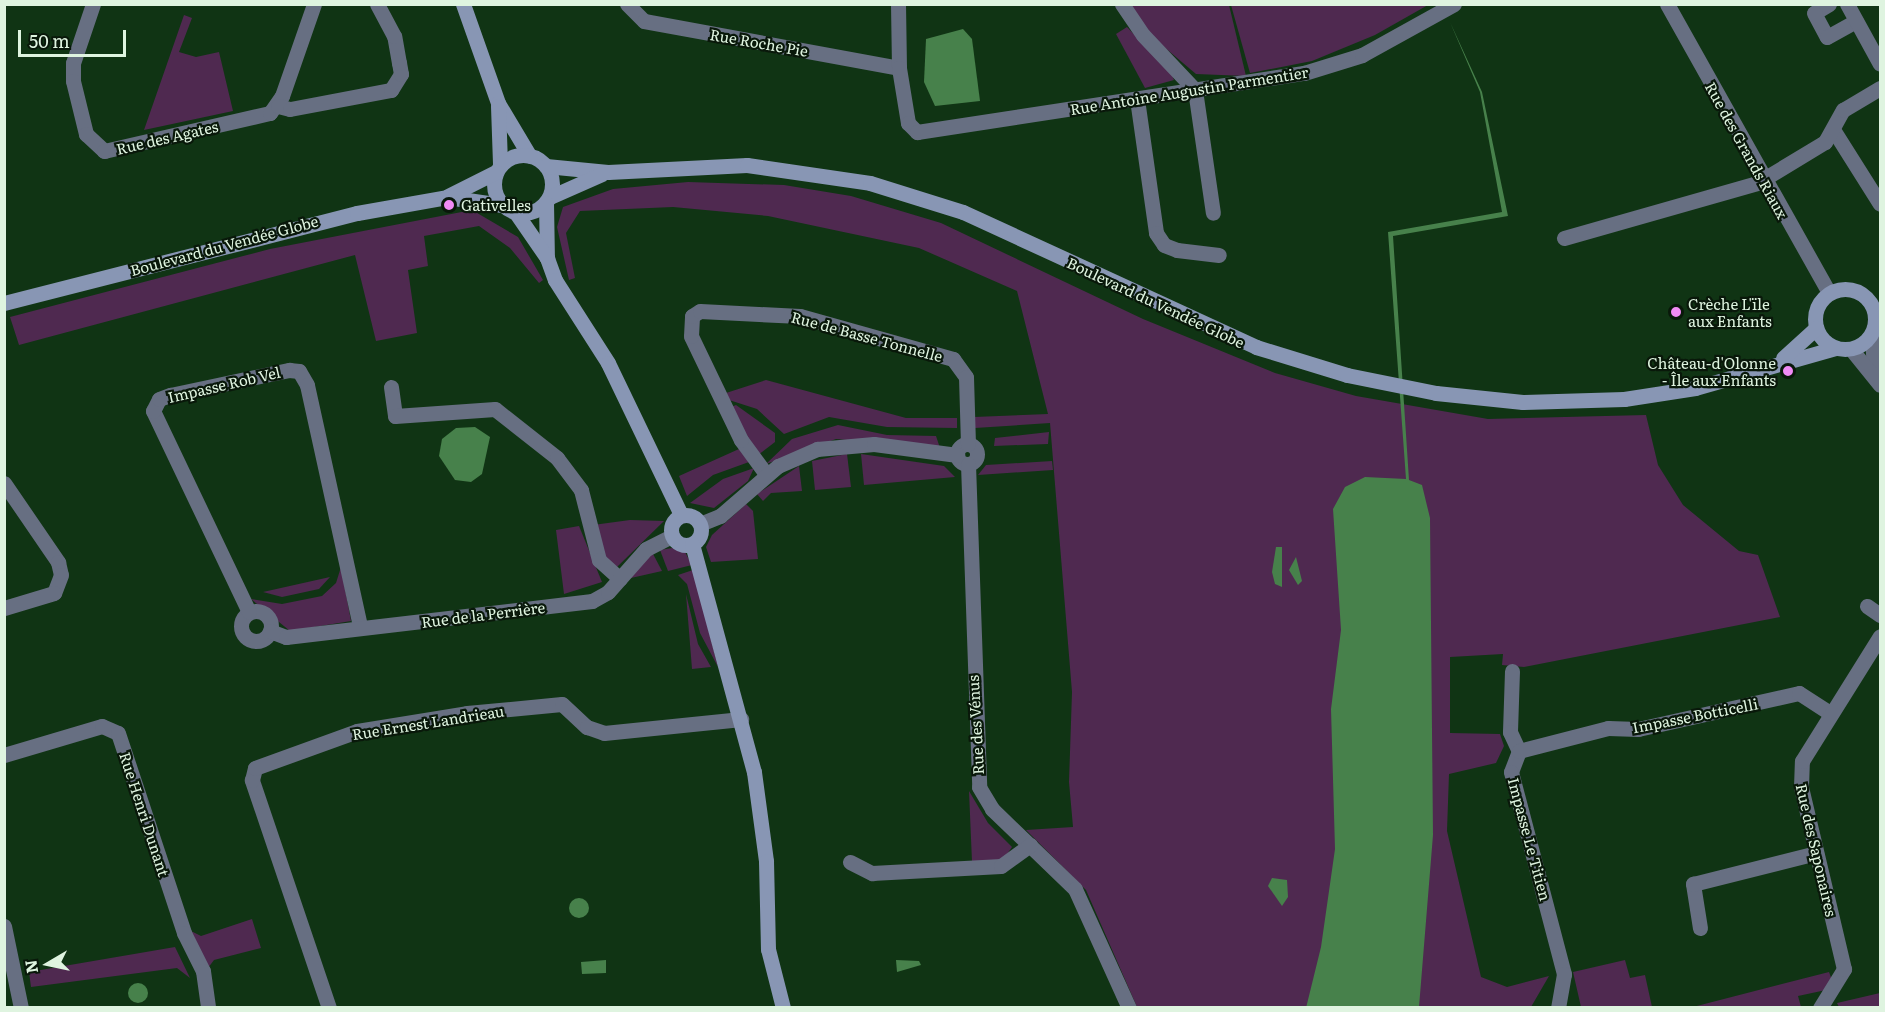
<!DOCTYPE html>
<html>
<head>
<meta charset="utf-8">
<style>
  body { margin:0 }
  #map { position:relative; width:1885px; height:1012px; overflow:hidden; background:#103414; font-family:Literata,serif }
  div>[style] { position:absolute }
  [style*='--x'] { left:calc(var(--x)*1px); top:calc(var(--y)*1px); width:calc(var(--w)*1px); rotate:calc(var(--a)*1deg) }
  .green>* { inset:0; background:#4f2950 }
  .water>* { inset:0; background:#47814b }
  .round { border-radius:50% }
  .street>* { height:15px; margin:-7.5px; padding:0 7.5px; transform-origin:7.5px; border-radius:7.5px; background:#676f82 }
  .street>.ring { margin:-7.5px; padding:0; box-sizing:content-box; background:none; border:15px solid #676f82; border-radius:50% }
  .secondary>* { height:15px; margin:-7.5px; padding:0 7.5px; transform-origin:7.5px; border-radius:7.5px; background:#8896b4 }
  .secondary>.ring { margin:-7.5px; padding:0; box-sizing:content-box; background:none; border:15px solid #8896b4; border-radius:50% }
  .dots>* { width:16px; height:16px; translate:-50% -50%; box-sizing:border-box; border:3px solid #09180a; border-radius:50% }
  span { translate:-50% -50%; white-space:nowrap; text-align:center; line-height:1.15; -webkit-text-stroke:4.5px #09180a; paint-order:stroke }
  .street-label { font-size:15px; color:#dff4e0 }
  .poi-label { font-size:15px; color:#dff4e0 }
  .left { translate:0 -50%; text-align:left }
  .right { translate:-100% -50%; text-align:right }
  .frame { position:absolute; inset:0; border:6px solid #dff4e0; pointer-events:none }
  .north { position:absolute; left:18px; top:934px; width:60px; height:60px; -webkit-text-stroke:4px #09180a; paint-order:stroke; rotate:261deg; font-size:16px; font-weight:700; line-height:24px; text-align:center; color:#dff4e0 }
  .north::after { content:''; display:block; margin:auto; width:21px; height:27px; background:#dff4e0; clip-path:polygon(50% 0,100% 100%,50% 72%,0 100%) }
  .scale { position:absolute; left:18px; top:30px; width:108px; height:27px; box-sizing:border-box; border:3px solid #dff4e0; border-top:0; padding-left:8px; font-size:18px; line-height:21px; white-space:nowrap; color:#dff4e0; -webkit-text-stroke:4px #09180a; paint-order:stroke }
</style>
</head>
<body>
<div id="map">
  <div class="green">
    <div style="clip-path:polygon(1127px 5px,1229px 5px,1246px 76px,1196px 74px,1157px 41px)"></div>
    <div style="clip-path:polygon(1231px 5px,1231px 4px,1428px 5px,1375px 35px,1312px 61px,1250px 73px)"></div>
    <div style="clip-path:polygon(184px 15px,192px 18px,179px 52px,196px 57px,219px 52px,233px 111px,144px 130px)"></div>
    <div style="clip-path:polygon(1127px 27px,1171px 73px,1174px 80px,1145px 88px,1116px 34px)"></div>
    <div style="clip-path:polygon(688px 182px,784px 185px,851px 196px,941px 223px,1143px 319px,1275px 373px,1356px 396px,1488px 419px,1646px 415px,1658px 465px,1683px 505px,1739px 551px,1758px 555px,1780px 617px,1524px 667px,1502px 665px,1503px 654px,1450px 657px,1450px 733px,1500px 734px,1504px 746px,1496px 763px,1449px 774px,1447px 831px,1481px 977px,1507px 987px,1549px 976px,1531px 1007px,1137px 1007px,1086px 890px,1026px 830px,1073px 827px,1069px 782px,1072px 692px,1050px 423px,975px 428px,974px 417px,1048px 414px,1017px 291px,919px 248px,768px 216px,673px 207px,580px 211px,566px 233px,575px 278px,569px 280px,557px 227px,563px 207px,613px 189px)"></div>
    <div style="clip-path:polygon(472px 210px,518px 237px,543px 280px,539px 283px,510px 248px,479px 226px,424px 236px,428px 266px,408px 270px,417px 333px,376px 341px,355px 255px,19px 345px,10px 317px,270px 249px)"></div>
    <div style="clip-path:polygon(766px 380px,906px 418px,957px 418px,957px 428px,887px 427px,829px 417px,784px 434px,757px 409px,729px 400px,726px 393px)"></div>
    <div style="clip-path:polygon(736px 405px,775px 433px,775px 442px,758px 455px,731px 407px)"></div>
    <div style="clip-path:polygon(838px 425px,887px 435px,936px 436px,940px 448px,836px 439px,766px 464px,792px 439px)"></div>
    <div style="clip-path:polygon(1049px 432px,1048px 444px,994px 446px,995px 438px)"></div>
    <div style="clip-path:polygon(739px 449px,749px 462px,713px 475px,687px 496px,679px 476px)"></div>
    <div style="clip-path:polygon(847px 454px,851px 487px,815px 490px,812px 461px)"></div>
    <div style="clip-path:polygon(861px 454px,944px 466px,955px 477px,864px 485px)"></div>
    <div style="clip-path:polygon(1052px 461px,1053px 470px,978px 475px,986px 465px)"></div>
    <div style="clip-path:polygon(799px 466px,802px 491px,771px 493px,763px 501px,757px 494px)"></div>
    <div style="clip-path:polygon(754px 468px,748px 481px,714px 508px,690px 503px,723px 479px)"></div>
    <div style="clip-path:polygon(746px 504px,753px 511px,758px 559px,711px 562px,706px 547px,712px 535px)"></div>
    <div style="clip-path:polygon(630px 520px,664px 521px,617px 567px,606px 558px,593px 525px)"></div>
    <div style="clip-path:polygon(579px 526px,602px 582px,564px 594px,556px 530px)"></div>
    <div style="clip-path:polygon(672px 548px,685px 552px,692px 565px,668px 571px,660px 550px)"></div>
    <div style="clip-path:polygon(652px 552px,662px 571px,631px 578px,632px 575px)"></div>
    <div style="clip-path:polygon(341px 567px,351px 621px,290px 631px,251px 599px,282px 604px,322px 596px,336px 583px)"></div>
    <div style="clip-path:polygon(693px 570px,718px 667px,700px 633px,687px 584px,678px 575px)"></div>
    <div style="clip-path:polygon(330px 577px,319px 589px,282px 597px,263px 592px)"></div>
    <div style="clip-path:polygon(686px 594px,698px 644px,711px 667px,692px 669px)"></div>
    <div style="clip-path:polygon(969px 791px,988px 823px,1012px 847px,1003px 860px,972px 862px)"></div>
    <div style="clip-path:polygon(252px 919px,261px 948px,214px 960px,208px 968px,187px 929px,201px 936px)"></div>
    <div style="clip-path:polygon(175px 947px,190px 978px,177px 968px,31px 987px,29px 972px)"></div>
    <div style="clip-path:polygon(1625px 960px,1630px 978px,1645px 975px,1652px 1007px,1581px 1007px,1573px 972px)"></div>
    <div style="clip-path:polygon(1829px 972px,1832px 980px,1826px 990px,1798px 996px,1801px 1007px,1689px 1008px)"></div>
    <div style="clip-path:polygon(1880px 993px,1880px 1007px,1839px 1007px,1837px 1003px)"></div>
  </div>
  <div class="water">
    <div style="clip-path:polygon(1450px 22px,1482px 92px,1508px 216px,1393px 236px,1409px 480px,1422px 485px,1430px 518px,1433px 835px,1419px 1007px,1306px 1008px,1321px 947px,1335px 849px,1331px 709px,1341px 630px,1333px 509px,1345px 487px,1365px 477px,1406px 479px,1388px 232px,1502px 212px,1480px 92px)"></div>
    <div style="clip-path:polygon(963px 29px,972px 39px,980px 101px,935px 106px,924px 82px,926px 39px)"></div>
    <div style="clip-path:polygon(475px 427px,490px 437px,482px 474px,471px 482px,455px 480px,439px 456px,442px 439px,456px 428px)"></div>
    <div style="clip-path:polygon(1276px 547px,1282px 547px,1282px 587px,1275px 584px,1272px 572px)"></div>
    <div style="clip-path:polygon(1296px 557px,1302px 581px,1298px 585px,1289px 570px)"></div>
    <div style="clip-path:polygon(1272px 878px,1287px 880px,1288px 897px,1282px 906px,1268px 886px)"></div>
    <div class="round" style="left:569px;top:898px;width:20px;height:20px"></div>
    <div style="clip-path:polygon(606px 960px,606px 973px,582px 974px,581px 962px)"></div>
    <div style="clip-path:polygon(896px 960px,919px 961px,921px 965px,897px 972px)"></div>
    <div class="round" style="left:128px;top:983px;width:20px;height:20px"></div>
  </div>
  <div class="street">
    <div style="--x:93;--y:4;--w:62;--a:108.7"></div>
    <div style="--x:73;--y:63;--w:18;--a:90"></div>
    <div style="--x:73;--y:81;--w:55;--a:76.2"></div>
    <div style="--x:86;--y:134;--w:25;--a:43"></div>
    <div style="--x:104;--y:151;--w:170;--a:-12.9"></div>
    <div style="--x:270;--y:113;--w:21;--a:-55"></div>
    <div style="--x:282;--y:96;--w:97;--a:-70.8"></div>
    <div style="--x:627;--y:4;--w:24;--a:45"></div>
    <div style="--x:644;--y:21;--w:259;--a:10.4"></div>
    <div style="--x:898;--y:4;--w:64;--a:89.1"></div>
    <div style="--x:899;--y:68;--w:56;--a:80.7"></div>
    <div style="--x:908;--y:123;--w:13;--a:45"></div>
    <div style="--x:917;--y:132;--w:391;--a:-8.7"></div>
    <div style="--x:1304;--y:73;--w:61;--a:-17.2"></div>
    <div style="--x:1362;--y:55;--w:105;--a:-29"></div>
    <div style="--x:1122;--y:4;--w:37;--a:56"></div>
    <div style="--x:1143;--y:35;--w:76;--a:46.6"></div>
    <div style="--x:1195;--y:90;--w:124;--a:81.7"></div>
    <div style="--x:1667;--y:4;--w:331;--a:60.7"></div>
    <div style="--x:1829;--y:4;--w:17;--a:149"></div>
    <div style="--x:1814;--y:13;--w:27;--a:62"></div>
    <div style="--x:1827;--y:37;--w:33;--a:-29"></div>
    <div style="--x:1847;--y:4;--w:68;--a:61.2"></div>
    <div style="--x:1137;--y:99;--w:135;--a:81.9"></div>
    <div style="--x:1156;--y:233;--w:14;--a:56"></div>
    <div style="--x:1164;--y:245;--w:14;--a:21"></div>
    <div style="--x:1177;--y:250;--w:42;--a:6.8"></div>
    <div style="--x:278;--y:106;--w:12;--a:14"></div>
    <div style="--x:290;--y:109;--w:103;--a:-10.7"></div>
    <div style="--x:391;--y:90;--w:19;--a:-58"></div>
    <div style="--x:401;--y:74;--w:11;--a:-100"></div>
    <div style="--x:399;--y:63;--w:27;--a:-100"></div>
    <div style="--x:394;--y:36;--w:36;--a:-118"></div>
    <div style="--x:1834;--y:131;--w:86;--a:57.8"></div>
    <div style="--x:1564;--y:238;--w:201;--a:-15.9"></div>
    <div style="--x:1757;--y:183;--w:79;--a:-31.1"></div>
    <div style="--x:1825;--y:142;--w:37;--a:-61"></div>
    <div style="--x:1843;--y:110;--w:43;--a:-30.7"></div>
    <div style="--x:1872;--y:334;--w:37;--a:87"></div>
    <div style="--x:1851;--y:349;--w:46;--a:51.1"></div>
    <div style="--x:391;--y:387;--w:29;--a:82"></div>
    <div style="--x:395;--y:416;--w:100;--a:-4"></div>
    <div style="--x:495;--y:409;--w:79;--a:38.3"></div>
    <div style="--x:557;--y:458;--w:40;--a:53"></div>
    <div style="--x:581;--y:490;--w:72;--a:75.6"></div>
    <div style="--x:599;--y:560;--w:28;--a:42"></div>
    <div class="ring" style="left:957px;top:444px;width:5px;height:5px"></div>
    <div style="--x:968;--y:464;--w:323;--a:88"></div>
    <div style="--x:979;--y:787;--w:26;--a:59"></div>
    <div style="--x:992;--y:809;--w:115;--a:43.9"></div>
    <div style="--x:1075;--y:889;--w:131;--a:65.6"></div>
    <div style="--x:766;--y:474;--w:42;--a:-126.3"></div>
    <div style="--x:741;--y:440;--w:115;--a:-115.7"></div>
    <div style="--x:691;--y:336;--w:20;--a:-87"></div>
    <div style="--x:692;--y:316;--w:9;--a:-32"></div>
    <div style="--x:700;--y:311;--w:100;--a:2.9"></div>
    <div style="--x:800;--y:316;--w:159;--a:15.7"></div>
    <div style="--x:953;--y:359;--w:22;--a:54"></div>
    <div style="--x:966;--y:377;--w:67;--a:88.3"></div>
    <div style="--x:4;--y:483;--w:96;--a:55.6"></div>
    <div style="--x:58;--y:562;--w:13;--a:77"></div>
    <div style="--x:61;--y:575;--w:19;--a:111"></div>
    <div style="--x:54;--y:593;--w:52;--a:163.3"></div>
    <div style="--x:700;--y:524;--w:22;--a:-22"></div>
    <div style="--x:720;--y:516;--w:77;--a:-40.8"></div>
    <div style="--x:778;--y:466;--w:43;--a:-23.6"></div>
    <div style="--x:817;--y:449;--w:57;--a:-5"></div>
    <div style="--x:874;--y:444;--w:84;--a:7.5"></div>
    <div style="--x:1867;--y:606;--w:16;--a:35"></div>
    <div class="ring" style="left:241px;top:611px;width:15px;height:15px"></div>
    <div style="--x:249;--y:612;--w:223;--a:-115.5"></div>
    <div style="--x:153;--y:411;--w:13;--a:-63"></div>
    <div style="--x:159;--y:399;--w:12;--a:-20"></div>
    <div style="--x:170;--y:395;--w:122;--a:-11.9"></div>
    <div style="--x:289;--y:370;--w:10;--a:6"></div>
    <div style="--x:299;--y:371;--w:16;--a:60"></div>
    <div style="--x:307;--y:385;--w:248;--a:77.6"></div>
    <div style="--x:270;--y:631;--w:17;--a:21"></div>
    <div style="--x:286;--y:637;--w:308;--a:-6.7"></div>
    <div style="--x:592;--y:601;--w:18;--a:-29"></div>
    <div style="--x:608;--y:592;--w:57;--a:-48.5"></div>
    <div style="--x:646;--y:549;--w:29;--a:-27"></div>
    <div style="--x:1512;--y:671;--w:61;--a:91.9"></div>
    <div style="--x:1510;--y:732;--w:21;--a:65"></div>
    <div style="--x:1519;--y:751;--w:22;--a:111"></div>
    <div style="--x:1511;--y:772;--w:209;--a:75.3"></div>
    <div style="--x:1564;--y:974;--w:35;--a:100"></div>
    <div style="--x:1519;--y:751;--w:92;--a:-14.5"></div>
    <div style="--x:1608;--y:728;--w:30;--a:2"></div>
    <div style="--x:1638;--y:729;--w:165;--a:-12.6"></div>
    <div style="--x:1799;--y:693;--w:37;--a:33"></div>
    <div style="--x:4;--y:755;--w:102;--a:-16.5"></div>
    <div style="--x:102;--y:726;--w:17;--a:24"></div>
    <div style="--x:118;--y:733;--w:211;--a:71.7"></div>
    <div style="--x:184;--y:933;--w:42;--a:63.4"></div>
    <div style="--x:203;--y:971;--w:37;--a:82"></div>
    <div style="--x:850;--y:862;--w:25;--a:27"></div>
    <div style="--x:872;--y:873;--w:129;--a:-3.1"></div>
    <div style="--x:1001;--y:866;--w:36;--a:-36"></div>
    <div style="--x:4;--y:926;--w:84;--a:78.3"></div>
    <div style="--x:1700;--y:928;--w:45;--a:-99"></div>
    <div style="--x:1693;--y:884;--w:127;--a:-14.1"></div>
    <div style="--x:329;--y:1008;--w:241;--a:-108.7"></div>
    <div style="--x:252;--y:780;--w:12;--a:-76"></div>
    <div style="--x:255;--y:768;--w:109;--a:-19.9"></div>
    <div style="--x:357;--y:731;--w:111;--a:-9.3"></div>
    <div style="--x:467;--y:713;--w:95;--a:-5.4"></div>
    <div style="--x:562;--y:704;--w:34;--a:43"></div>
    <div style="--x:587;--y:727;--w:18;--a:19"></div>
    <div style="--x:604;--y:733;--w:138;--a:-5.8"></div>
    <div style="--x:1820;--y:1008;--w:46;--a:-58.4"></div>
    <div style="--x:1844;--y:969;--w:187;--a:-103.3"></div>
    <div style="--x:1801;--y:787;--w:26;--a:-88"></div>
    <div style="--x:1802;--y:761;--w:147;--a:-58"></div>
  </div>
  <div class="secondary">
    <div style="--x:463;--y:4;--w:105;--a:70.5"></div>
    <div style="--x:498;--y:103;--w:61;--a:59.2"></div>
    <div style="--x:498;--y:106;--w:58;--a:88"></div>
    <div class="ring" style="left:494px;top:155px;width:43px;height:43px"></div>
    <div style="--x:546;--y:166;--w:62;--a:5.5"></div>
    <div style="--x:608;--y:172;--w:139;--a:-2.9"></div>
    <div style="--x:747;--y:165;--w:124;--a:8.3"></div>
    <div style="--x:870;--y:183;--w:97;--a:17.3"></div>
    <div style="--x:963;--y:212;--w:323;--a:24.7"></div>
    <div style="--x:1256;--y:347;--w:95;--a:17.1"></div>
    <div style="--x:1347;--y:375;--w:91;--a:11.4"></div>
    <div style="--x:1436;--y:393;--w:87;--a:5.9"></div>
    <div style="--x:1523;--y:402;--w:101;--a:-1.7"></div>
    <div style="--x:1624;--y:399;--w:72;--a:-8.8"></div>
    <div style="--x:1695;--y:388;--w:146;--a:-15.9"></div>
    <div style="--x:448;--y:196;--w:54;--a:-26.6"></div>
    <div style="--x:550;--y:197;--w:57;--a:-23.9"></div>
    <div style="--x:546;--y:203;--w:55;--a:89"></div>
    <div style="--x:547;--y:258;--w:23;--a:70"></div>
    <div style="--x:555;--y:280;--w:98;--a:57.4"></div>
    <div style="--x:608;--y:363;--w:169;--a:64.3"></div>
    <div style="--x:516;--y:213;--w:55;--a:55.4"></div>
    <div class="ring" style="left:1815px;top:289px;width:45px;height:45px"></div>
    <div style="--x:4;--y:303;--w:364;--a:-14.3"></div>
    <div style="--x:357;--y:213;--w:91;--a:-10.1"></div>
    <div style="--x:447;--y:197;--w:55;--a:8.4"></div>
    <div style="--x:1783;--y:358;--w:45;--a:-42.3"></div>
    <div class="ring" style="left:671px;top:515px;width:15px;height:15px"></div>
    <div style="--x:692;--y:544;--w:236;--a:74.8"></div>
    <div style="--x:754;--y:772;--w:90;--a:82.3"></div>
    <div style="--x:766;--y:861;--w:88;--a:88.7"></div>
    <div style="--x:768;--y:949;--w:61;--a:75.7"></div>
  </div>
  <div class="dots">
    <div style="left:449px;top:205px;background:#f18bf5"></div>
    <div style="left:1676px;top:312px;background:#f18bf5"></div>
    <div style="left:1788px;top:371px;background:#f18bf5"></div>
  </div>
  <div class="street-label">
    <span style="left:759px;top:42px;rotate:10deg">Rue Roche Pie</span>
    <span style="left:1189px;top:90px;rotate:-9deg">Rue Antoine Augustin Parmentier</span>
    <span style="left:167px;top:137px;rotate:-13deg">Rue des Agates</span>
    <span style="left:1747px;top:150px;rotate:61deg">Rue des Grands Riaux</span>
    <span style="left:224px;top:245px;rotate:-15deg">Boulevard du Vendée Globe</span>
    <span style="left:1156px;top:302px;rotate:25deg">Boulevard du Vendée Globe</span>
    <span style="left:867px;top:336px;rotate:15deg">Rue de Basse Tonnelle</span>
    <span style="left:224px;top:384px;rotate:-13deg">Impasse Rob Vel</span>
    <span style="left:483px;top:614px;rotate:-7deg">Rue de la Perrière</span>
    <span style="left:1695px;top:715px;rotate:-11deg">Impasse Botticelli</span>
    <span style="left:428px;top:722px;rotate:-9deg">Rue Ernest Landrieau</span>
    <span style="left:975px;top:725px;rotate:-93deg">Rue des Vénus</span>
    <span style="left:145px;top:814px;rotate:72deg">Rue Henri Dunant</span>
    <span style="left:1530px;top:839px;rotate:75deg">Impasse Le Titien</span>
    <span style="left:1817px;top:850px;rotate:77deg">Rue des Saponaires</span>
  </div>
  <div class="poi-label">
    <span class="left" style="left:461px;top:205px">Gativelles</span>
    <span class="left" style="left:1688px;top:312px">Crèche L'ïle<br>aux Enfants</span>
    <span class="right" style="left:1776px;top:371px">Château-d'Olonne<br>- Île aux Enfants</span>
  </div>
  <div class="frame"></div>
  <div class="north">N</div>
  <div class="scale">50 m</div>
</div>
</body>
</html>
